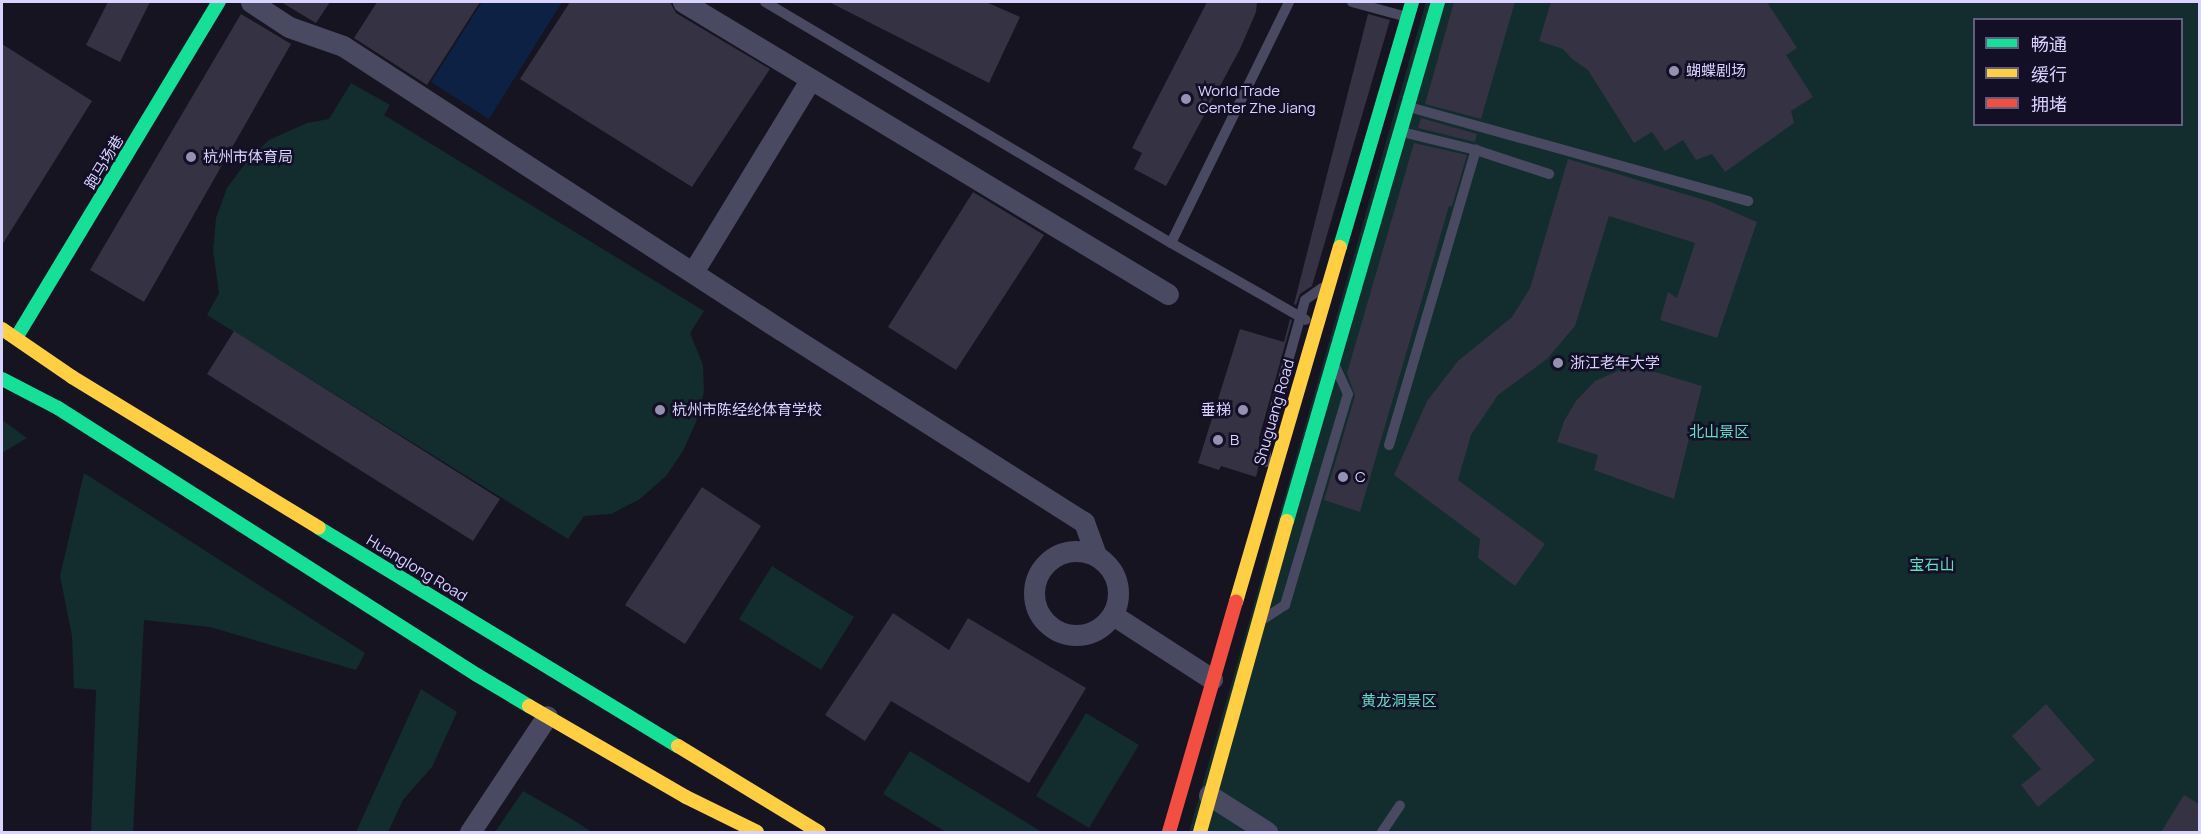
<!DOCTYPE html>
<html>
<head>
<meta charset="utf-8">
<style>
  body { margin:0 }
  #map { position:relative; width:2201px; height:834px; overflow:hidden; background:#161421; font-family:Manrope,"Noto Sans SC",sans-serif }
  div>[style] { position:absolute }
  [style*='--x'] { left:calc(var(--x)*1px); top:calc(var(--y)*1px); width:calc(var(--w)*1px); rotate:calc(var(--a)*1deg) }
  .green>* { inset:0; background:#132c2d }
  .water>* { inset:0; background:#0d2144 }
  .building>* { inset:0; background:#343243 }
  .lane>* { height:10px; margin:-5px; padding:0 5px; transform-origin:5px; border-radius:5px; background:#4a4962 }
  .street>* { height:21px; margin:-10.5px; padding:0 10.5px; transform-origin:10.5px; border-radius:10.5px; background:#4a4962 }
  .street>.ring { margin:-10.5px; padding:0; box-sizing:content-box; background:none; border:21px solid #4a4962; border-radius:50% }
  .fast>* { height:14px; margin:-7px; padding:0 7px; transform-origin:7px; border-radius:7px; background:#16e098 }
  .slow>* { height:14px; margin:-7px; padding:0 7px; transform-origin:7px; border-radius:7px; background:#ffcf43 }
  .jam>* { height:14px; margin:-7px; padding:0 7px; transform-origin:7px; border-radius:7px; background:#f24e42 }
  .dots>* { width:16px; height:16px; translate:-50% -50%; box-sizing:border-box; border:3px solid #130f26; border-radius:50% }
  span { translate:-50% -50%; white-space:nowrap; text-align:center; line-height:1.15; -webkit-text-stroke:5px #130f26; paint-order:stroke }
  .poi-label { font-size:15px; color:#d9d4ff }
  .left { translate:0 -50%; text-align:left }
  .right { translate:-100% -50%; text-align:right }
  .street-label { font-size:15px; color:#d9d4ff }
  .park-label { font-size:15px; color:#5fe0c0 }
  .frame { position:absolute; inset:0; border:3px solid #d9d4ff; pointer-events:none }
  .legend { position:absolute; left:1973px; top:18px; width:210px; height:108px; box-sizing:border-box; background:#130f26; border:2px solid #625e7d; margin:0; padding:8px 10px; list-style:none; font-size:18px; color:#d9d4ff }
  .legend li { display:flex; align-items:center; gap:12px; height:30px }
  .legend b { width:30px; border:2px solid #625e7d }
</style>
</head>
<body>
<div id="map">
  <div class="green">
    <div style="clip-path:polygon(evenodd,1426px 2px,2199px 2px,2199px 832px,1189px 832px,1426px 2px,1974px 20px,2182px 20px,2182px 124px,1974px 124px,1974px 20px)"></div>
    <div style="clip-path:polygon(351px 83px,390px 105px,384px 115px,704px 311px,690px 333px,703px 365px,704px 392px,696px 422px,683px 451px,666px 476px,640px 499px,611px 514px,584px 516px,568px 539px,207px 315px,219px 293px,213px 251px,216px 218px,227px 188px,247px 161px,269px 140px,307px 123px,329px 119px)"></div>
    <div style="clip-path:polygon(2px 420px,27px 438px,2px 453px)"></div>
    <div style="clip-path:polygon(84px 473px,365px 653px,356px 670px,210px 627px,144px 620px,133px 832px,91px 832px,96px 690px,74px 688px,72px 636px,60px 576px)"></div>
    <div style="clip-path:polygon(772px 566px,854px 617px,821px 670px,739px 619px)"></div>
    <div style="clip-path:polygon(421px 689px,457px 712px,432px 767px,403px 800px,388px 832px,356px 832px)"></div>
    <div style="clip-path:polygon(1086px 713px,1139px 745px,1089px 828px,1036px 796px)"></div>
    <div style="clip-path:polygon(910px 751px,1042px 832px,946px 832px,883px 794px)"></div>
    <div style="clip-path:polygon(523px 791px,570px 818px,592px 832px,495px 832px)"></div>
  </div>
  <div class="water">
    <div style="clip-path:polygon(482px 2px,562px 2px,489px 119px,431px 82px)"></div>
  </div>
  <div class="building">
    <div style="clip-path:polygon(108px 2px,150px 2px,120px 62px,86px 45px)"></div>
    <div style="clip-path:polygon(281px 2px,330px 2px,316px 23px)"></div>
    <div style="clip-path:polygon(377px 2px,480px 2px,427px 85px,354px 38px)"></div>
    <div style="clip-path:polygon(570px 2px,670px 2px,676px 13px,770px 69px,692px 187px,520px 79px)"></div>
    <div style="clip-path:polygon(829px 2px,986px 2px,1020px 17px,989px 83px)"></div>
    <div style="clip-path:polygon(1207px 2px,1257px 2px,1256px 12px,1240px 49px,1166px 186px,1134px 169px,1142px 153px,1132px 148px)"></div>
    <div style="clip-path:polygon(1454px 2px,1515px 2px,1481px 119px,1425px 104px)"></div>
    <div style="clip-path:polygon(1551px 2px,1767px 2px,1797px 48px,1786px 55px,1813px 97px,1791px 111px,1794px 123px,1725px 172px,1712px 154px,1696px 160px,1683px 140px,1665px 151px,1652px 132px,1634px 143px,1588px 70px,1572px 59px,1563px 49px,1539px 41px)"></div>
    <div style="clip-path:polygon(241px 14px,291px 44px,144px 302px,90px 270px)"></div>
    <div style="clip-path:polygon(1368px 14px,1390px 20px,1312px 286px,1300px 294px,1296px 305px,1294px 304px)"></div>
    <div style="clip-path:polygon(2px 44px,92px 101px,2px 245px)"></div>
    <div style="clip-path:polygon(1421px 118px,1477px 134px,1475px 142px,1418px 128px)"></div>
    <div style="clip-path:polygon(1414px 143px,1467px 155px,1452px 206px,1449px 206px,1360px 512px,1324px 500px,1355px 396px,1347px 373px)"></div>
    <div style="clip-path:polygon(1568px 159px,1711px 202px,1757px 222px,1717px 338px,1660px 320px,1668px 292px,1677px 298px,1695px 243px,1609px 216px,1575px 326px,1547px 359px,1498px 395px,1471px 435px,1458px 480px,1545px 544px,1515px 586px,1478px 558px,1480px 539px,1394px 475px,1427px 401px,1458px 361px,1512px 317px,1530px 288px)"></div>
    <div style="clip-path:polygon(973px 192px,1044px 235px,956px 370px,888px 327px)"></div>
    <div style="clip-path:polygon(1290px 319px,1292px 320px,1259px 438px,1259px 465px,1256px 477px,1221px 466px,1219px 470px,1198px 463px,1240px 329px,1284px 342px)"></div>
    <div style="clip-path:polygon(234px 331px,500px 499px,473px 541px,207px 374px)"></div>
    <div style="clip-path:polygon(1620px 370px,1652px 371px,1702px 386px,1674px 499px,1594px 470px,1598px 455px,1557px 442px,1564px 421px,1576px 401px,1595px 381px)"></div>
    <div style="clip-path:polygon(702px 487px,761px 526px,685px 644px,625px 605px)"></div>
    <div style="clip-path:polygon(893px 613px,949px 650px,968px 618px,1086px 688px,1029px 783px,891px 701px,865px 741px,825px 715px)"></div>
    <div style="clip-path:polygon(2046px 704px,2095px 760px,2038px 807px,2021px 785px,2041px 769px,2012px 736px)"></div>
    <div style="clip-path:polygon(2184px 795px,2199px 804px,2199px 832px,2161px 832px)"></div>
  </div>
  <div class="lane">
    <div style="--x:765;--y:2;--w:472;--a:30.7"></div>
    <div style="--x:1171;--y:243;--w:268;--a:-63.9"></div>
    <div style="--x:1352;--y:2;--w:57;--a:15.3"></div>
    <div style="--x:1409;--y:107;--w:352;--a:15.5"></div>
    <div style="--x:1402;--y:132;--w:76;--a:13.7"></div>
    <div style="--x:1476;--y:150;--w:77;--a:18.2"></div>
    <div style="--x:1171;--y:243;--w:155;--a:29.7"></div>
    <div style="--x:1389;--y:445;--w:308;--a:-73.6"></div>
    <div style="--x:1266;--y:462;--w:22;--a:-90"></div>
    <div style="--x:1266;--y:440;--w:145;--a:-74.4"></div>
    <div style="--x:1305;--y:300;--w:21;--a:-35"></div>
    <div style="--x:1265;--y:618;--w:24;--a:-33"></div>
    <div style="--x:1285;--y:605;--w:220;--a:-73.4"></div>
    <div style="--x:1348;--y:394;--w:29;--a:-115"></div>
    <div style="--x:1382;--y:832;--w:32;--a:-56"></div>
  </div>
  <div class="street">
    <div style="--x:251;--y:2;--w:45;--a:33.3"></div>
    <div style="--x:289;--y:27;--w:57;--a:19.4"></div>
    <div style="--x:343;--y:46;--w:522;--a:32.96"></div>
    <div style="--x:781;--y:330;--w:359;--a:32.4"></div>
    <div style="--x:1084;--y:522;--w:35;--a:70"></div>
    <div style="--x:683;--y:2;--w:566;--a:31.05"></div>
    <div style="--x:693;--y:272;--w:225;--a:-58.6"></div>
    <div class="ring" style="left:1034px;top:551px;width:63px;height:63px"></div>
    <div style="--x:1113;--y:615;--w:118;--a:32.9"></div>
    <div style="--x:1209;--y:795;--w:69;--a:32.5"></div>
    <div style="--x:470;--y:832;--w:139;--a:-56.4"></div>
  </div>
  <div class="fast">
    <div style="--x:1340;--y:247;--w:255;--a:-73.6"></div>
    <div style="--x:16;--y:338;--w:393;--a:-58.9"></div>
    <div style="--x:2;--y:379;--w:63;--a:27.4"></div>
    <div style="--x:58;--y:408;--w:497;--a:32.5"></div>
    <div style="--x:477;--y:675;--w:61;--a:30.8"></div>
    <div style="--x:1287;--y:521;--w:541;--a:-73.78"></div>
    <div style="--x:319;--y:528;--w:420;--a:31.3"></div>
  </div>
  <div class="slow">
    <div style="--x:2;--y:329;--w:85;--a:34.4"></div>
    <div style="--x:72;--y:377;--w:289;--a:31.4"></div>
    <div style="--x:1236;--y:602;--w:370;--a:-73.7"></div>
    <div style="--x:529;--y:706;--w:181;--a:30.1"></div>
    <div style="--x:686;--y:797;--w:79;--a:26.2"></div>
    <div style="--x:678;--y:746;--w:165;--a:31.4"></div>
    <div style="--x:1200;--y:832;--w:323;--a:-74.4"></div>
  </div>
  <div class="jam">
    <div style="--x:1169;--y:832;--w:240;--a:-73.8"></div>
  </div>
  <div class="dots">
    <div style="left:1674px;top:71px;background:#9591b1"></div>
    <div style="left:1186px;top:99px;background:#9591b1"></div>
    <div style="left:191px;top:157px;background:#9591b1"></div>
    <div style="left:1558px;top:363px;background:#9591b1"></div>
    <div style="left:660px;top:410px;background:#9591b1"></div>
    <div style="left:1243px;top:410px;background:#9591b1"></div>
    <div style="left:1218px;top:440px;background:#9591b1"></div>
    <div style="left:1343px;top:477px;background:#9591b1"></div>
  </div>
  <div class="poi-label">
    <span class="left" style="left:1686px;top:71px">蝴蝶剧场</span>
    <span class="left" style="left:1198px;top:99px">World Trade<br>Center Zhe Jiang</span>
    <span class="left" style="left:203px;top:157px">杭州市体育局</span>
    <span class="left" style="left:1570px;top:363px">浙江老年大学</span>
    <span class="left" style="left:672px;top:410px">杭州市陈经纶体育学校</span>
    <span class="right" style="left:1231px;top:410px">垂梯</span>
    <span class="left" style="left:1230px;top:440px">B</span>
    <span class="left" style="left:1355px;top:477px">C</span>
  </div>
  <div class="street-label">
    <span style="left:104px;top:162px;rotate:-59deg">跑马场巷</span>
    <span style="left:1274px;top:412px;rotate:-74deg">Shuguang Road</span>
    <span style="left:417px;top:568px;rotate:31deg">Huanglong Road</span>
  </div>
  <div class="park-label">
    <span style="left:1719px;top:432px">北山景区</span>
    <span style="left:1932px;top:565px">宝石山</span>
    <span style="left:1399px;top:701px">黄龙洞景区</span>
  </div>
  <div class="frame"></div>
  <ul class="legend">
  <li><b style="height:8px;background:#16e098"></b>畅通</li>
  <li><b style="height:8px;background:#ffcf43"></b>缓行</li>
  <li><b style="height:8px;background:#f24e42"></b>拥堵</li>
  </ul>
</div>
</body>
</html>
